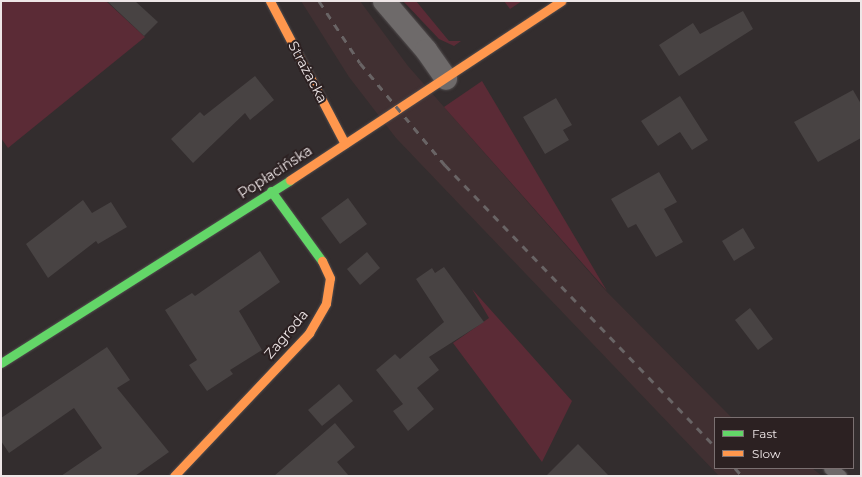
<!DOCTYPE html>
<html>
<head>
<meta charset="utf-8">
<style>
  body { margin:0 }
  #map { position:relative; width:862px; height:477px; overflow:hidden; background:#332d2e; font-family:Montserrat,sans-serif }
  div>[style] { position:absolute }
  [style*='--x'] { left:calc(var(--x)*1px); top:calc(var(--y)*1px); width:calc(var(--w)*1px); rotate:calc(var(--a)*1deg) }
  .built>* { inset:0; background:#413032 }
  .green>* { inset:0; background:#5b2b36 }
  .building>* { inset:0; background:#484343 }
  .roads { filter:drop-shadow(0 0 1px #514c4d) drop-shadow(0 0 1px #514c4d) }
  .lane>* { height:13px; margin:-6.5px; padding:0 6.5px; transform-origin:6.5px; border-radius:6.5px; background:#6e6a6a }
  .street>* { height:22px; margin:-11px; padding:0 11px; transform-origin:11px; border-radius:11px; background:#6e6a6a }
  .fast>* { height:9px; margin:-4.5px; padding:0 4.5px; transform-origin:4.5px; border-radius:4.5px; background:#63d668 }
  .slow>* { height:9px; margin:-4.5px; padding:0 4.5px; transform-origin:4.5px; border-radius:4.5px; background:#ff974d }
  .rail>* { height:3px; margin-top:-1.5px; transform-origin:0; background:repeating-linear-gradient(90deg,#696465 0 7px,transparent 0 14px) }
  span { translate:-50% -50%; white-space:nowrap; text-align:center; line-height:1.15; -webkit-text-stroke:4px #2c2122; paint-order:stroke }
  .street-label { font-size:14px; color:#eee6e7 }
  .frame { position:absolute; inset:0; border:2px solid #eee6e7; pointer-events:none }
  .legend { position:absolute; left:714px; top:417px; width:140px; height:52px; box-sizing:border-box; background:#2c2122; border:1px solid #7a7071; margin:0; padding:5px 7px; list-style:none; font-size:12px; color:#eee6e7 }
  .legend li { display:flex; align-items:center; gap:8px; height:20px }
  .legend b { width:20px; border:1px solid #7a7071 }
</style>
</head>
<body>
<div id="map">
  <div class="built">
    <div style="clip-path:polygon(301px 1px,360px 1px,408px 66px,606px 291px,732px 418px,715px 418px,715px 468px,812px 468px,822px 476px,719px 476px,396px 138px,349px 77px)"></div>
  </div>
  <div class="green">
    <div style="clip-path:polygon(1px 1px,106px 1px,145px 37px,8px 148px,1px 138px)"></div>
    <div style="clip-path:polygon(403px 1px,416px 1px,449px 41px,461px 41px,454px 46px,439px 39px)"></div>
    <div style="clip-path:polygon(504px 1px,522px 1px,510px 9px)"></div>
    <div style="clip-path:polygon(482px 81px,607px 291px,444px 107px)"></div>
    <div style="clip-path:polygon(472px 289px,572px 401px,542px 462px,453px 343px,489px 318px)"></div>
  </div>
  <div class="building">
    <div style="clip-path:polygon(107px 1px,135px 1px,158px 22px,144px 36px)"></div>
    <div style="clip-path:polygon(743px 11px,753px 29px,679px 76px,659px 45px,693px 23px,700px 34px)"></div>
    <div style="clip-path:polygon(255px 76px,274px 100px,250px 120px,245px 113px,193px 163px,171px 139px,200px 112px,204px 116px)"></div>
    <div style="clip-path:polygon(853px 90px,861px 104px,861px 138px,818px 162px,794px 122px)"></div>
    <div style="clip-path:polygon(680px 96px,708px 140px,692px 150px,680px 132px,658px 146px,641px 121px)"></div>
    <div style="clip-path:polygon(556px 98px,572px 125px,563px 130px,569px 140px,545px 154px,523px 117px)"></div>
    <div style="clip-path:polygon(659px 172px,677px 202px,664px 209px,683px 242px,656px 257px,636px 224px,628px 228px,611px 199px)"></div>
    <div style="clip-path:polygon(348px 198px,367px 224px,340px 244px,321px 218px)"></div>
    <div style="clip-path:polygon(83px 200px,92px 213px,111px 202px,127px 227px,98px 244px,96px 241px,48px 278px,26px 244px)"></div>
    <div style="clip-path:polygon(743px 228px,755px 248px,734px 261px,722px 241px)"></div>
    <div style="clip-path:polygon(260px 251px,280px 282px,239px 311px,262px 350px,230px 370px,233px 374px,207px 391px,189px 365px,197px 360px,165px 310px,192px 293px,195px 296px)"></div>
    <div style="clip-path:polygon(367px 252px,380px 268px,360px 285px,347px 269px)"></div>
    <div style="clip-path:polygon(444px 267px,484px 322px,429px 357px,439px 370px,417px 388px,434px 409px,408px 431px,393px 411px,403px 404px,376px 370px,395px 354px,400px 359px,444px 322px,416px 279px,432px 268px,435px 273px)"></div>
    <div style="clip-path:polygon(750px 308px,773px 339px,758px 350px,735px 320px)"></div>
    <div style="clip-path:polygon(107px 347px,130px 380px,117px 388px,169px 452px,135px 476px,61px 476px,102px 448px,74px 408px,9px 453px,1px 441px,1px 418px)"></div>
    <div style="clip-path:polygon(339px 384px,353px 401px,322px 426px,308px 410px)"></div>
    <div style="clip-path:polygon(335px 423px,355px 447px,337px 462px,349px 476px,274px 476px)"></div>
    <div style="clip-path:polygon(578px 444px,609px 476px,546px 476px)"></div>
  </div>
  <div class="roads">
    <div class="lane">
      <div style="--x:830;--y:468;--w:13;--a:39"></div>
    </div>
    <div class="street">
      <div style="--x:384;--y:1;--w:65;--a:49.4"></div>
      <div style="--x:426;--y:50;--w:35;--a:55"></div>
    </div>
    <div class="fast">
      <div style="--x:271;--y:191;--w:87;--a:53.9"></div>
      <div style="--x:1;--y:363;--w:342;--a:-32.3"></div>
    </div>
    <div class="slow">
      <div style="--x:270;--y:1;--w:161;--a:62.3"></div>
      <div style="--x:290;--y:180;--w:325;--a:-33.4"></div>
      <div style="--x:174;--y:476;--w:197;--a:-46.6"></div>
      <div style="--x:309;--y:333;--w:34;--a:-60"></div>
      <div style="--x:326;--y:303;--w:25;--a:-81"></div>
      <div style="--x:330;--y:278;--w:19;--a:-115"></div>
    </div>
  </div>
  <div class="rail">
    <div style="--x:319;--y:1;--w:74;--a:56.5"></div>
    <div style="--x:360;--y:63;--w:133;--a:50.2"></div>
    <div style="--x:445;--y:165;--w:390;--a:46.2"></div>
    <div style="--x:735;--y:468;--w:11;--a:49"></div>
  </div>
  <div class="street-label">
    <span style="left:308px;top:72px;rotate:62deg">Strażacka</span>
    <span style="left:275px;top:172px;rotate:-33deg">Popłacińska</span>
    <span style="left:286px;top:334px;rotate:-50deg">Zagroda</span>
  </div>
  <div class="frame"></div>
  <ul class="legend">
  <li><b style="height:5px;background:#63d668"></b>Fast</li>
  <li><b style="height:5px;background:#ff974d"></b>Slow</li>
  </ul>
</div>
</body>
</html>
